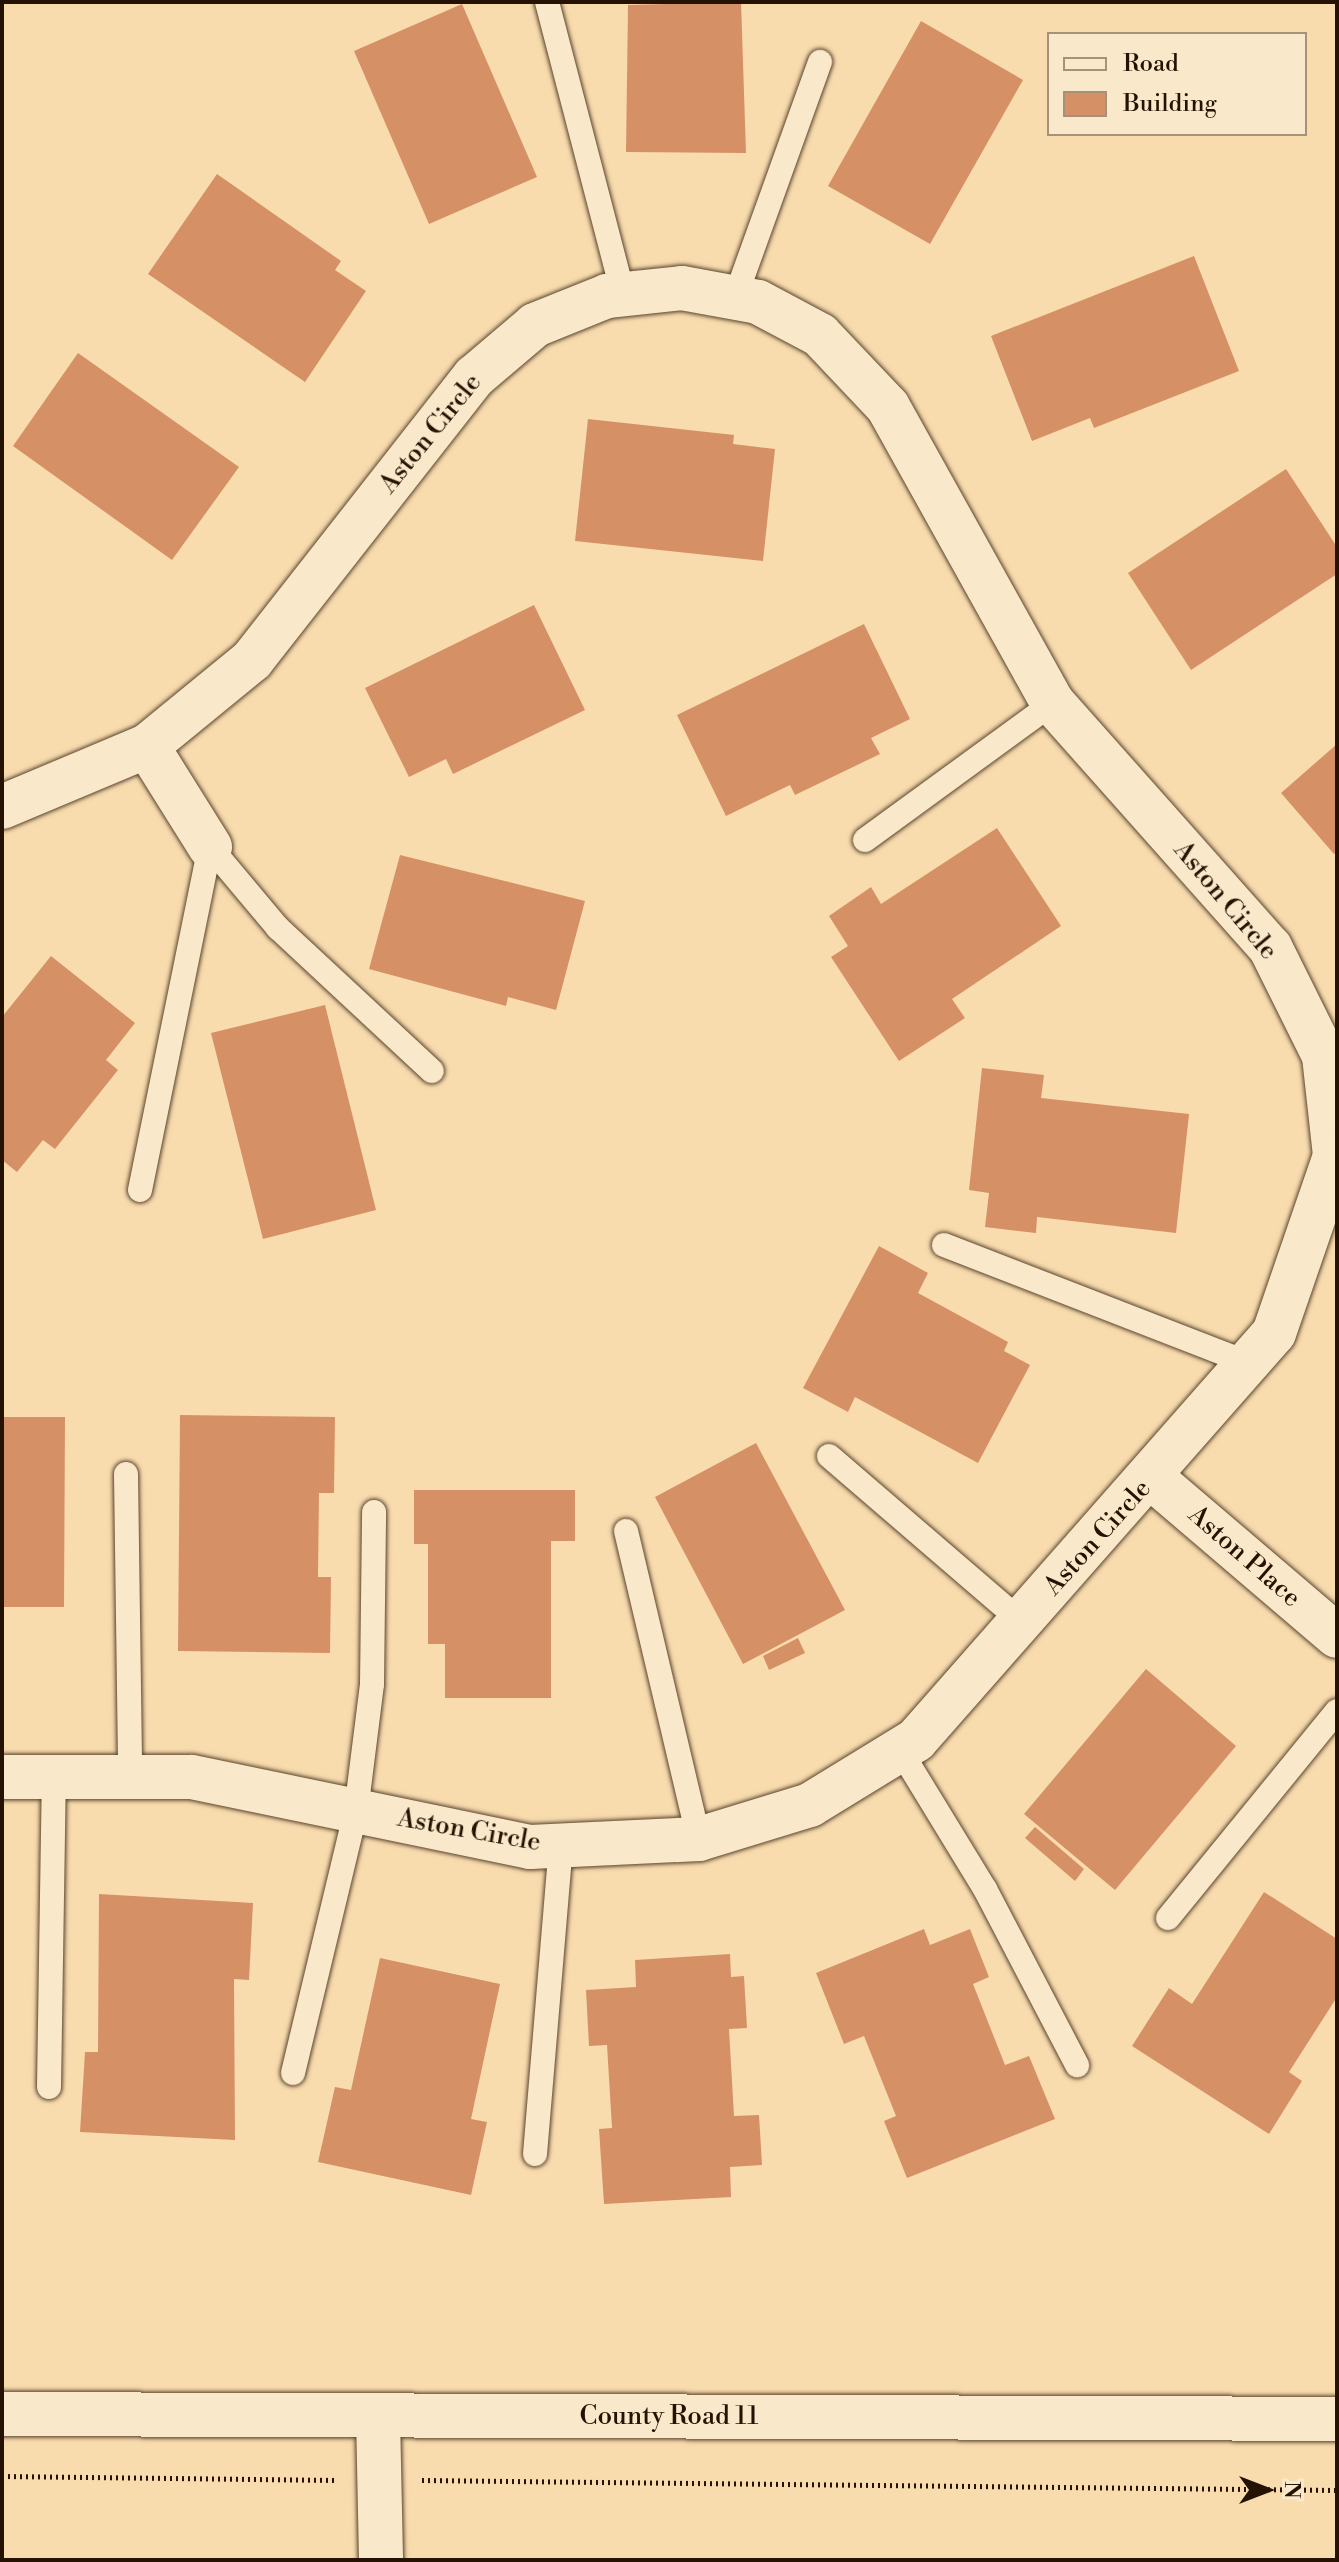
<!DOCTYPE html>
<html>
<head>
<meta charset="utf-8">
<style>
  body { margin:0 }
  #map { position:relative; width:1339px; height:2562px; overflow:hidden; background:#f8dcae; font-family:"Libre Bodoni",serif }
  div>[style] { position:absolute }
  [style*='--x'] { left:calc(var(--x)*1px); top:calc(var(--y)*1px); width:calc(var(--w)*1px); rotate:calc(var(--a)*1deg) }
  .building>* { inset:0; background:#d69065 }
  .path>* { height:5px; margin-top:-2.5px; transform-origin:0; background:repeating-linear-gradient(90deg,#251202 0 2px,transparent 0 6px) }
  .roads { filter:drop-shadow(0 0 2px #5a442d) drop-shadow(0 0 2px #5a442d) }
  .lane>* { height:24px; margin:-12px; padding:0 12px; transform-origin:12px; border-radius:12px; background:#fae8ca }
  .street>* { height:44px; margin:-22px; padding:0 22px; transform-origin:22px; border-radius:22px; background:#fae8ca }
  .secondary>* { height:44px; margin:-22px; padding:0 22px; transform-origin:22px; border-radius:22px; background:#fae8ca }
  span { translate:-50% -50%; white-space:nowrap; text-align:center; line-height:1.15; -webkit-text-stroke:6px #fae8ca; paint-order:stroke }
  .street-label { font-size:26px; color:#251202 }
  .frame { position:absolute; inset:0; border:4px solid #251202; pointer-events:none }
  .legend { position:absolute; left:1047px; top:32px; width:260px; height:104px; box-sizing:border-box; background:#fae8ca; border:2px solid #a5927a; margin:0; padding:10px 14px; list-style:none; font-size:24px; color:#251202 }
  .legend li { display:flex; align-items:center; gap:16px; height:40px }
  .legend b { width:40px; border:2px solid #a5927a }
  .north { position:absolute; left:1227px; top:2450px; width:80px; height:80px; -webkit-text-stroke:6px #fae8ca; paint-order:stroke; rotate:90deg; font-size:22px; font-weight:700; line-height:32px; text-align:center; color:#251202 }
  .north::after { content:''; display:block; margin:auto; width:28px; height:36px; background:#251202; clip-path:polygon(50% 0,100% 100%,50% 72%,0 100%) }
</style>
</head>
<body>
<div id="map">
  <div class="building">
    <div style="clip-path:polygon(741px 2px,746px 153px,626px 152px,628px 5px)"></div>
    <div style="clip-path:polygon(462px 4px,537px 177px,429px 224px,354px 51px)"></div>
    <div style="clip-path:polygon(921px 21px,1023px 80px,930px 244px,828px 186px)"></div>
    <div style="clip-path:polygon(217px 174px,341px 261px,335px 270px,366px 291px,305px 382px,148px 274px)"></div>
    <div style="clip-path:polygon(1194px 256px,1239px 371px,1094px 428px,1090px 418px,1032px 441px,991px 336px)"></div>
    <div style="clip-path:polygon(78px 353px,239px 467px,172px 560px,13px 446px)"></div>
    <div style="clip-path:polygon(588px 419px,734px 435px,733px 444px,775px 449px,763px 561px,575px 541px)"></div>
    <div style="clip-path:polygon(1286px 469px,1337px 547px,1337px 574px,1191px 670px,1128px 573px)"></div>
    <div style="clip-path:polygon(534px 605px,585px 710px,453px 774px,446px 759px,409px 777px,365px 688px)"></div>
    <div style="clip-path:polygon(864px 624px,910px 719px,871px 738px,880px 754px,795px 795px,790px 785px,726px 816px,677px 715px)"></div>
    <div style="clip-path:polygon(1337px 744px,1337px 852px,1334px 854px,1281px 793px)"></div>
    <div style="clip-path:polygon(997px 828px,1061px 926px,952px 999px,965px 1018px,899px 1061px,831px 957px,848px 946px,829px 916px,871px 887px,881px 904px)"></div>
    <div style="clip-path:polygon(400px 855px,585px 901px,556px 1010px,508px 997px,506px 1006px,369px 969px)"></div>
    <div style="clip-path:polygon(51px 956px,135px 1023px,106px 1060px,118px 1070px,55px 1149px,43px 1140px,17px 1172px,2px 1160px,2px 1017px)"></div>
    <div style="clip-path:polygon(325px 1005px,376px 1210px,263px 1239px,211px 1033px)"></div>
    <div style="clip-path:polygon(982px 1068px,1044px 1075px,1041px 1098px,1189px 1114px,1176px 1233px,1037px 1217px,1036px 1233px,985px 1227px,989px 1193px,969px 1190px)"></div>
    <div style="clip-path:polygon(879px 1246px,928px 1273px,918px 1293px,1008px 1342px,1004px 1351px,1030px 1365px,978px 1463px,855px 1397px,848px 1412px,803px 1388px)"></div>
    <div style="clip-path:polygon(180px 1415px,335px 1417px,334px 1493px,319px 1493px,318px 1577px,331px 1577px,330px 1653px,178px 1651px)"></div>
    <div style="clip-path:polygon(2px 1417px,65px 1417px,64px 1607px,2px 1607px)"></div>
    <div style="clip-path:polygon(756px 1443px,845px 1610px,743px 1664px,655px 1497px)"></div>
    <div style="clip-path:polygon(414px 1490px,575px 1490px,575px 1541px,551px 1541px,551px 1698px,445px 1698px,445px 1644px,428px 1644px,428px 1544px,414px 1544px)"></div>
    <div style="clip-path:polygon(798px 1638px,805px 1653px,769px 1670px,763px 1656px)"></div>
    <div style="clip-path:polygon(1146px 1669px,1236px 1746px,1115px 1890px,1024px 1814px)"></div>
    <div style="clip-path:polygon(1035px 1827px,1084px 1869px,1075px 1881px,1025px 1838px)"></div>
    <div style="clip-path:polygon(1264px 1892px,1337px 1939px,1337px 1997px,1289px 2072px,1302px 2081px,1269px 2134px,1132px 2046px,1169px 1988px,1192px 2004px)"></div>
    <div style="clip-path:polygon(99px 1894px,253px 1903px,249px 1980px,234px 1979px,235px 2140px,80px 2132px,85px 2052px,98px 2052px)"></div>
    <div style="clip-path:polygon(924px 1929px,930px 1945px,970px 1929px,989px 1977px,973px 1984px,1005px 2065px,1029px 2056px,1055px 2119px,907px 2178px,884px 2121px,896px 2116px,864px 2036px,844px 2044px,816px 1973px)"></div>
    <div style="clip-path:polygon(730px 1954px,731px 1977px,744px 1976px,747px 2028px,729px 2029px,734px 2116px,759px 2115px,762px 2165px,730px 2167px,731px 2197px,604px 2204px,599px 2129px,612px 2128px,607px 2045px,589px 2046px,586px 1990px,636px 1987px,635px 1960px)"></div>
    <div style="clip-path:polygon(380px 1958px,500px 1984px,471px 2119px,487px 2122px,471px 2195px,318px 2162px,335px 2087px,351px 2090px)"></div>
  </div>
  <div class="path">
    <div style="--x:2;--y:2476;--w:334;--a:0.7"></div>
    <div style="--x:422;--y:2480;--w:915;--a:0.63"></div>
  </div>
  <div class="roads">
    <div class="lane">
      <div style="--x:547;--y:2;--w:302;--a:75.4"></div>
      <div style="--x:735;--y:298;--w:251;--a:-70.2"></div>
      <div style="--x:865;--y:840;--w:233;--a:-36.1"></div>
      <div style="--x:210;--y:847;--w:106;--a:50"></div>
      <div style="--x:278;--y:928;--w:210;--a:42.9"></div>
      <div style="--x:140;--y:1190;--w:350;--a:-78.5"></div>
      <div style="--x:944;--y:1245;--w:327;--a:21.2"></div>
      <div style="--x:829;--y:1456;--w:255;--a:40.7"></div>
      <div style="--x:126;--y:1474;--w:303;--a:89.2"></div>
      <div style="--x:626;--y:1531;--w:317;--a:76.7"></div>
      <div style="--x:900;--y:1750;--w:163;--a:58.6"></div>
      <div style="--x:985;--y:1889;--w:199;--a:62.4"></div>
      <div style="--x:1168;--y:1918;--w:267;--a:-50.8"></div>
      <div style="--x:293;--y:2073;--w:269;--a:-76.5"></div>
      <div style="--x:356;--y:1811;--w:128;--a:-82.8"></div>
      <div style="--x:372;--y:1684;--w:172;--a:-89.3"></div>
      <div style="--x:49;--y:2087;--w:310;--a:-89.1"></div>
      <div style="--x:535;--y:2154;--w:310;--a:-85.2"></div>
    </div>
    <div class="street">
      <div style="--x:147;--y:746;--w:119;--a:58"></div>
      <div style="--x:2;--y:807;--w:157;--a:-22.8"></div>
      <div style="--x:147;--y:746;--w:136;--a:-39.3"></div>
      <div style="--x:252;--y:660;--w:360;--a:-51.9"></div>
      <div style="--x:474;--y:377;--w:80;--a:-40.4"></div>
      <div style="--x:535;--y:325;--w:78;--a:-21.9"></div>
      <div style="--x:607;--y:296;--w:75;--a:-6.1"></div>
      <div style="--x:682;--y:288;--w:77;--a:10.4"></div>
      <div style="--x:758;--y:302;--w:70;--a:28"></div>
      <div style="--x:820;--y:335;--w:99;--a:46.6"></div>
      <div style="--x:888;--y:407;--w:339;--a:60.9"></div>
      <div style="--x:1053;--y:703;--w:327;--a:48.4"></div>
      <div style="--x:1270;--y:947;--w:122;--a:63.6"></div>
      <div style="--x:1324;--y:1056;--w:101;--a:83.7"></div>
      <div style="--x:1335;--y:1156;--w:187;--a:109"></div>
      <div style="--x:1274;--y:1333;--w:542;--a:131.34"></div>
      <div style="--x:916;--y:1740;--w:124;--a:148.5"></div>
      <div style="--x:810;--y:1805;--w:116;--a:163"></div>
      <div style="--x:699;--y:1839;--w:169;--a:177.3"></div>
      <div style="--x:530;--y:1847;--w:346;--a:-168.3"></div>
      <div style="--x:191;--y:1777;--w:189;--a:180"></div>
      <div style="--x:1152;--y:1478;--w:243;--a:40.5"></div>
      <div style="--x:378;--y:2416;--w:144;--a:88.8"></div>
    </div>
    <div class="secondary">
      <div style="--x:2;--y:2414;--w:1335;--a:0.21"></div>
    </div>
  </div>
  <div class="street-label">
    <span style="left:431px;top:434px;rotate:-51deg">Aston Circle</span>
    <span style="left:1225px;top:901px;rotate:50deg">Aston Circle</span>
    <span style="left:1098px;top:1538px;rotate:-48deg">Aston Circle</span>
    <span style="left:1244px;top:1557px;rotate:41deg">Aston Place</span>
    <span style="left:469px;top:1831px;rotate:10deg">Aston Circle</span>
    <span style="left:669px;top:2417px">County Road 11</span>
  </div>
  <div class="frame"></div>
  <ul class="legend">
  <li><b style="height:10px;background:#fae8ca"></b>Road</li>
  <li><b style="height:22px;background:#d69065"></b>Building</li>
  </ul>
  <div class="north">N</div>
</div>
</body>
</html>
